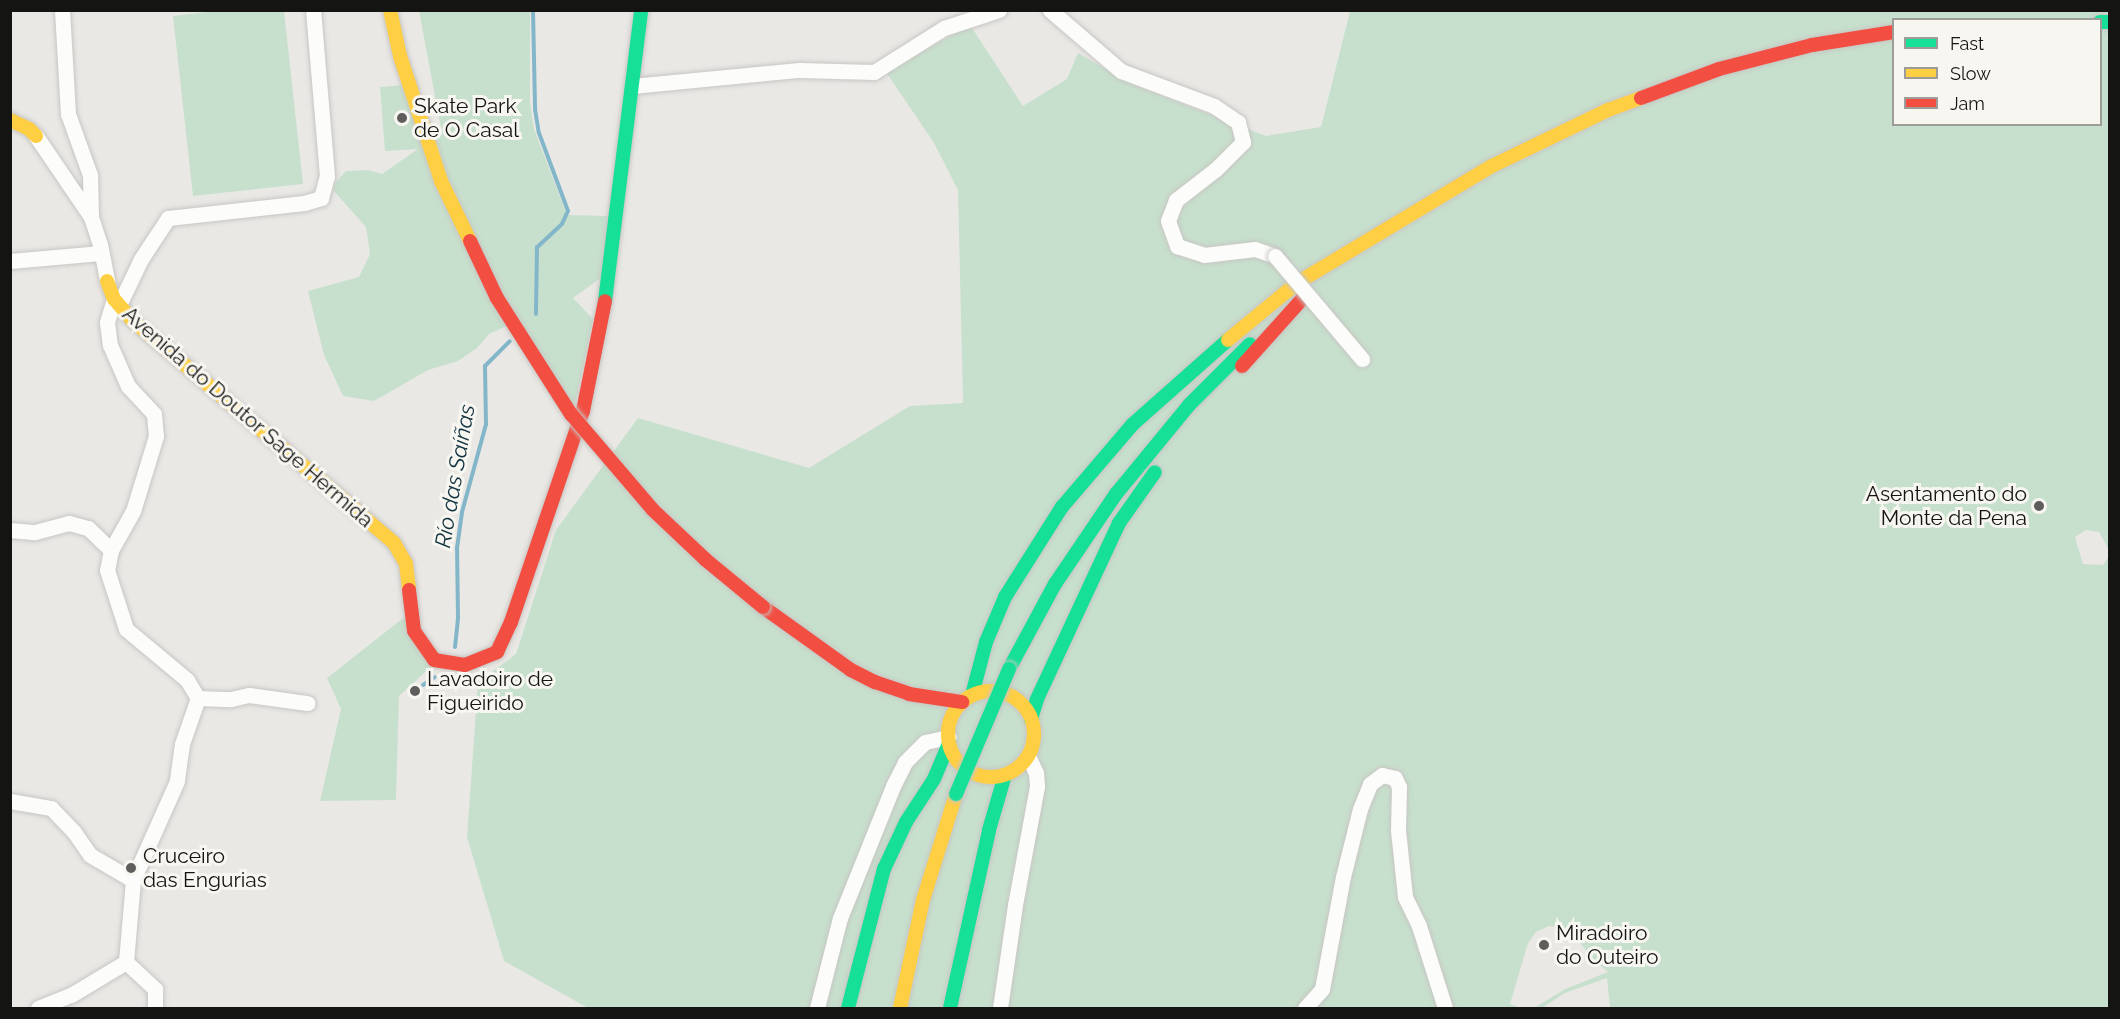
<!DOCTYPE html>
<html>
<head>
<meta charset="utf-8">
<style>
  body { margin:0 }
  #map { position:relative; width:2120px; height:1019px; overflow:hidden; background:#eae8e5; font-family:Raleway,sans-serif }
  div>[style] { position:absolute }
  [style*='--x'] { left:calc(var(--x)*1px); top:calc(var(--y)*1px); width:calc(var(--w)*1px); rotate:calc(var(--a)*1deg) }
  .green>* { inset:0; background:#c7e0cd }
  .stream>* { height:4px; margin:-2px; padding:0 2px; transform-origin:2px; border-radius:2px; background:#84b6c9 }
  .roads { filter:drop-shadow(0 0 2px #c7c6c3) drop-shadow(0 0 2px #c7c6c3) }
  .street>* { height:15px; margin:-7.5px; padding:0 7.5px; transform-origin:7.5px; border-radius:7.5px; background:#fcfcfb }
  .fast>* { height:14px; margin:-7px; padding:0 7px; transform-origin:7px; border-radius:7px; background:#16e098 }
  .slow>* { height:14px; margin:-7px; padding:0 7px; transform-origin:7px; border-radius:7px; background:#ffcf43 }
  .slow>.ring { margin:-7px; padding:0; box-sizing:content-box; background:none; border:14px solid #ffcf43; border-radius:50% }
  .jam>* { height:14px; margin:-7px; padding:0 7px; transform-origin:7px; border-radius:7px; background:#f24e42 }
  .bridges { filter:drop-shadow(0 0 2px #c7c6c3) drop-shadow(0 0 2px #c7c6c3) }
  .street-bridge>* { height:15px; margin:-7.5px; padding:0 7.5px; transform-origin:7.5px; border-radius:7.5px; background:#fcfcfb }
  .fast-bridge>* { height:14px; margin:-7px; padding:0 7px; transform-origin:7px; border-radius:7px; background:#16e098 }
  .slow-bridge>* { height:14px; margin:-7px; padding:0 7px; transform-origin:7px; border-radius:7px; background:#ffcf43 }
  .jam-bridge>* { height:14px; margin:-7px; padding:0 7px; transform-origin:7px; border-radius:7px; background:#f24e42 }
  .dots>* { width:16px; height:16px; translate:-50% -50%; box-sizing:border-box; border:3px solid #f8f6f1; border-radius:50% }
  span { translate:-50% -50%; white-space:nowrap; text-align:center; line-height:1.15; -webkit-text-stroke:6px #f8f6f1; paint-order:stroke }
  .poi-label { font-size:21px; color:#141412 }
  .left { translate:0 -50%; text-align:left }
  .right { translate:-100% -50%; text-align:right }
  .street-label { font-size:21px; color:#141412 }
  .water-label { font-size:22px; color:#123441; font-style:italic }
  .frame { position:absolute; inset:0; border:12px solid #141412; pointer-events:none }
  .legend { position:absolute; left:1892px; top:18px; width:210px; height:108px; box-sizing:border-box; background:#f8f6f1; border:2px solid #9d9c98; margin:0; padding:8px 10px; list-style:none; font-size:18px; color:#141412 }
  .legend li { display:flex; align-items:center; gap:12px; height:30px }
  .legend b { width:30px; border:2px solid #9d9c98 }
</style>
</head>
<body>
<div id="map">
  <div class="green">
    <div style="clip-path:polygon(225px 10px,284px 11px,303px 184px,193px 196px,173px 16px)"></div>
    <div style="clip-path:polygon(419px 11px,530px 11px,530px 103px,534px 129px,567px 215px,611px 216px,602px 277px,573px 298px,593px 319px,574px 409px,516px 322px,489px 334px,477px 348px,458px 361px,428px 370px,374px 401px,343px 396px,324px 355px,308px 291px,359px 277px,370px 254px,366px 227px,333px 190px,336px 182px,346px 171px,368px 170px,382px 174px,418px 149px,385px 151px,380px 87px,418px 84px,424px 145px,442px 133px)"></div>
    <div style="clip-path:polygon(evenodd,1350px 11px,2109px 11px,2109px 550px,2099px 532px,2086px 530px,2075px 537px,2083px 564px,2103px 565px,2109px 556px,2109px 1008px,1610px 1008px,1607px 978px,1565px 993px,1542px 1008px,1534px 1008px,1565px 989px,1608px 972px,1590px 956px,1573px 933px,1560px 927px,1549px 926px,1536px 932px,1528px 943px,1510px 1004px,1520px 1008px,588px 1008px,504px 961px,467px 837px,478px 682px,516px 654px,556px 530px,638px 418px,809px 468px,910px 406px,963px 403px,958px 190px,934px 143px,886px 72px,970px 25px,1023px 106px,1067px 79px,1078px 53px,1131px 84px,1266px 136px,1321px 127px,1350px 11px,1894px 20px,2100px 20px,2100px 124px,1894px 124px,1894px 20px)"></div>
    <div style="clip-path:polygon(407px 615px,432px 666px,399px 696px,396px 800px,320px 801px,341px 709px,327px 678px)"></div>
  </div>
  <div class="stream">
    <div style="--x:533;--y:10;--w:99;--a:88.8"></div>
    <div style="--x:535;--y:109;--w:24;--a:81"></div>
    <div style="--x:539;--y:133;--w:83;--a:69.6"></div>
    <div style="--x:568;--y:211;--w:14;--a:115"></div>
    <div style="--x:562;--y:224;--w:34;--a:137"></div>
    <div style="--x:537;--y:247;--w:67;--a:90.9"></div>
    <div style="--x:455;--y:647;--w:30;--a:-84"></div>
    <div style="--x:458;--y:617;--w:69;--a:-90.8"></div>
    <div style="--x:457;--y:548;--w:36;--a:-82"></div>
    <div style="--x:462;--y:512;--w:91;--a:-74.7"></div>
    <div style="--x:486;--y:424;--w:58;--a:-91"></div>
    <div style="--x:485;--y:366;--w:35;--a:-45"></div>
    <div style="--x:423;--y:685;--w:14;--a:-34"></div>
  </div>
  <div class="roads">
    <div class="street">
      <div style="--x:62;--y:10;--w:104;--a:86.7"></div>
      <div style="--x:68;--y:114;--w:65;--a:70.2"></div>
      <div style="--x:90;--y:175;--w:42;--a:88.6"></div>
      <div style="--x:1050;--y:10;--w:94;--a:40.7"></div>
      <div style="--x:1121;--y:71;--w:99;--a:20.6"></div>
      <div style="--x:1214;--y:106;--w:29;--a:34"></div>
      <div style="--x:1238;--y:122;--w:21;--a:76"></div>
      <div style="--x:1243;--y:142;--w:38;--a:135"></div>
      <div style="--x:1216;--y:169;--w:51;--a:142.2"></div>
      <div style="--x:1176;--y:200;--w:22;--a:111"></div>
      <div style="--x:1168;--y:221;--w:27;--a:70"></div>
      <div style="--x:1177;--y:246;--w:28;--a:18"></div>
      <div style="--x:1204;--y:255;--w:51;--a:-6.7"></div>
      <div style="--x:1255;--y:249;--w:21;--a:19"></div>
      <div style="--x:632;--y:86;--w:168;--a:-5.5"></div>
      <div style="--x:799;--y:70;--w:75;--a:1.5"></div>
      <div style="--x:874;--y:72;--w:83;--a:-32.2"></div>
      <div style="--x:944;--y:28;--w:58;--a:-18.1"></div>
      <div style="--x:36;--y:136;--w:98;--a:55.8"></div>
      <div style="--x:91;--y:217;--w:28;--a:72"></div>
      <div style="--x:100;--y:244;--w:38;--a:79"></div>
      <div style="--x:10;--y:261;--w:91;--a:-5"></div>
      <div style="--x:114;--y:299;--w:24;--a:107"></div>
      <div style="--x:107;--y:322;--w:23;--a:83"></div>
      <div style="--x:110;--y:345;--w:45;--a:66.3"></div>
      <div style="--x:128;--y:386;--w:38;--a:47"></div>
      <div style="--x:154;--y:414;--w:22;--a:85"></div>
      <div style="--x:156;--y:436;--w:78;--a:107"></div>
      <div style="--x:133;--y:511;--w:45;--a:119.4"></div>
      <div style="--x:111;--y:550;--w:20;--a:101"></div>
      <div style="--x:107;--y:570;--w:62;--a:72.1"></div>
      <div style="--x:126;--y:629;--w:80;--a:39.9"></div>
      <div style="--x:187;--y:680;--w:21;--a:59"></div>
      <div style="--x:198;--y:698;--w:49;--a:109.2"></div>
      <div style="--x:182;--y:744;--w:37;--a:98"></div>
      <div style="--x:177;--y:781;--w:108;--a:114"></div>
      <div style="--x:133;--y:880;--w:82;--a:94.9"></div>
      <div style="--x:119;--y:305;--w:51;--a:-64.4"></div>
      <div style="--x:141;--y:259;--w:49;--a:-56.6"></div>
      <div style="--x:168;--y:218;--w:137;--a:-6.3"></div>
      <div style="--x:304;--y:203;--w:18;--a:-16"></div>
      <div style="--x:321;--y:198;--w:23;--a:-75"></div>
      <div style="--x:327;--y:176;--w:167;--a:-94.8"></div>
      <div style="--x:10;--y:530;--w:25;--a:5"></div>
      <div style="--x:35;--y:532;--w:35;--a:-15"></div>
      <div style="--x:69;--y:523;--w:20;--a:15"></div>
      <div style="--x:88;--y:528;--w:32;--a:44"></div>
      <div style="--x:198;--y:698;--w:33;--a:2"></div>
      <div style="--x:231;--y:699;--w:18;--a:-13"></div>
      <div style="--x:249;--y:695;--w:59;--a:7.9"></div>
      <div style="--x:10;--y:801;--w:42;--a:9.7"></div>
      <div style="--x:51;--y:808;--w:33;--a:46"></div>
      <div style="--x:74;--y:832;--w:28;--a:55"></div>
      <div style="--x:90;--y:855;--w:50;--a:30.2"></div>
      <div style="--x:126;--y:962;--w:40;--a:43"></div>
      <div style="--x:155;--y:989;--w:19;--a:90"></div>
      <div style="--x:38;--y:1008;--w:35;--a:-22"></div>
      <div style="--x:71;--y:995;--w:64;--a:-31"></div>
      <div style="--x:817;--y:1008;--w:93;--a:-75.7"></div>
      <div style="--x:840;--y:918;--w:142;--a:-68.1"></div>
      <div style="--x:893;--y:786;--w:27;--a:-63"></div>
      <div style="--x:905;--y:762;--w:28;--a:-45"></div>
      <div style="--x:925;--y:742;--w:24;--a:-12"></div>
      <div style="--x:1000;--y:1008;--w:104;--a:-81.7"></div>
      <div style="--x:1015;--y:905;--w:121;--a:-79.5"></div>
      <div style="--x:1037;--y:786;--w:13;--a:-94"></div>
      <div style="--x:1036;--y:773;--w:19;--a:-115"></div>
      <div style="--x:1305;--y:1008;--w:25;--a:-48"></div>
      <div style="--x:1322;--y:989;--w:114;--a:-79.4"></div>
      <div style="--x:1343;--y:877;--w:70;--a:-76"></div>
      <div style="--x:1360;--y:809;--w:27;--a:-68"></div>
      <div style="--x:1370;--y:784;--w:15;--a:-37"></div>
      <div style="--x:1382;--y:775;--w:13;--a:13"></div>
      <div style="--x:1395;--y:778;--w:10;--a:66"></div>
      <div style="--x:1399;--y:787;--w:43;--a:91.3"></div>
      <div style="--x:1398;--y:830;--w:67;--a:84"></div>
      <div style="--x:1405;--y:897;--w:32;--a:64"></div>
      <div style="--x:1419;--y:926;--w:86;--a:72.4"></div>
    </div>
    <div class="fast">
      <div style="--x:2100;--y:22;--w:10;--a:0"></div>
      <div style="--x:605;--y:301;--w:293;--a:-82.9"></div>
      <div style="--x:1009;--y:669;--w:97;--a:-61.6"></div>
      <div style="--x:1055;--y:584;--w:109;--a:-55.9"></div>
      <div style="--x:1116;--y:494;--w:115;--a:-50.6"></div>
      <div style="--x:1189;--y:405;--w:86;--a:-45"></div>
      <div style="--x:972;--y:695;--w:55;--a:-75.2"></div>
      <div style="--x:986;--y:642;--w:49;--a:-67.1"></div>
      <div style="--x:1005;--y:597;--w:107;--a:-57.7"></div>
      <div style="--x:1062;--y:507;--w:109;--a:-49.5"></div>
      <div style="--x:1133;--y:424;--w:127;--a:-41.5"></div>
      <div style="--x:1031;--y:719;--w:21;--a:-73"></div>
      <div style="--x:1037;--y:699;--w:194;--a:-65"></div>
      <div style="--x:1119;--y:523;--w:62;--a:-54.8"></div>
      <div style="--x:848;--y:1008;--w:144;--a:-75.5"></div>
      <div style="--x:884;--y:869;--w:52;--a:-64.9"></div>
      <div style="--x:906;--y:822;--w:51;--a:-56.9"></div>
      <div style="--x:934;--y:779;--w:39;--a:-67"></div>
      <div style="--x:950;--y:1008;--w:182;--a:-77.6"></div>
      <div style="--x:989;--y:830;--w:57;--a:-73.8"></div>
    </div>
    <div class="slow">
      <div style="--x:10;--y:120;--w:21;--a:25"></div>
      <div style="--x:29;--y:129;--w:10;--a:45"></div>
      <div style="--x:107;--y:281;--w:19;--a:69"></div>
      <div style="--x:114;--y:299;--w:28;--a:49"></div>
      <div style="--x:132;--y:320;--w:344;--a:40.4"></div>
      <div style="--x:394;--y:543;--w:24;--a:60"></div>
      <div style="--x:406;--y:564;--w:26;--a:83"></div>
      <div style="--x:1228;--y:340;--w:89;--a:-39.6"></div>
      <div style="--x:1297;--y:283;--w:227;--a:-31"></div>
      <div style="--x:1492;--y:166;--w:129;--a:-25.8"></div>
      <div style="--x:1608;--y:110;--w:35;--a:-20"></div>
      <div class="ring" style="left:948px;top:691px;width:72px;height:72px"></div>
      <div style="--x:900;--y:1008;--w:110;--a:-78"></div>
      <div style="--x:923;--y:900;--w:111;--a:-72.7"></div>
    </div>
    <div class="jam">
      <div style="--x:1641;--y:98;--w:83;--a:-20.4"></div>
      <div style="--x:1719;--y:69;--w:96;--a:-14.5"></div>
      <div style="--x:1812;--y:45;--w:83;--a:-9"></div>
      <div style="--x:1242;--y:366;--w:91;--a:-48.1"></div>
      <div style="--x:409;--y:590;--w:41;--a:83"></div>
      <div style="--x:414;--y:631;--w:35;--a:55"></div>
      <div style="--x:434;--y:660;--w:31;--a:9"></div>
      <div style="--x:465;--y:665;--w:35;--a:-22"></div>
      <div style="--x:497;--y:652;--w:33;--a:-65"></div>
      <div style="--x:511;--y:622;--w:223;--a:-71.2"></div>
      <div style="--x:583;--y:411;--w:112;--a:-78.7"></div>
      <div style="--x:763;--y:607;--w:108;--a:35.6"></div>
      <div style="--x:851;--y:670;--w:27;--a:27"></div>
      <div style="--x:875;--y:682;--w:36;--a:19"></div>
      <div style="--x:909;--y:694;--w:54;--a:8.6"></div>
    </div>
  </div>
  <div class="bridges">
    <div class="street-bridge">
      <div style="--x:1275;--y:256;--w:135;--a:49.8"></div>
    </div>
    <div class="fast-bridge">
      <div style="--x:956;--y:794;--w:136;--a:-67"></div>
    </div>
    <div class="slow-bridge">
      <div style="--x:390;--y:10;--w:47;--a:77.7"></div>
      <div style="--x:400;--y:56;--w:132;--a:71.8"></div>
      <div style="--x:441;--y:181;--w:67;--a:64.2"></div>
    </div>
    <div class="jam-bridge">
      <div style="--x:470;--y:241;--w:63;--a:64.7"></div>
      <div style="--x:497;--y:298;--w:138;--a:57.5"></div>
      <div style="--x:571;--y:414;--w:126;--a:49.5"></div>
      <div style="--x:653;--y:510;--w:73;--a:43.3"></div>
      <div style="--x:706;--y:560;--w:74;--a:39.5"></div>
    </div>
  </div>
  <div class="dots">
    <div style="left:402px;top:118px;background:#5f5e5c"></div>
    <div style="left:2039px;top:506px;background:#5f5e5c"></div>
    <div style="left:415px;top:691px;background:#5f5e5c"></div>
    <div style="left:131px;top:868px;background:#5f5e5c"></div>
    <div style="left:1544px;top:945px;background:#5f5e5c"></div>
  </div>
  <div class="poi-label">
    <span class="left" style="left:414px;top:118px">Skate Park<br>de O Casal</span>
    <span class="right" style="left:2027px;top:506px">Asentamento do<br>Monte da Pena</span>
    <span class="left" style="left:427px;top:691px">Lavadoiro de<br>Figueirido</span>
    <span class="left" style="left:143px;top:868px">Cruceiro<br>das Engurias</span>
    <span class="left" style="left:1556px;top:945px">Miradoiro<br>do Outeiro</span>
  </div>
  <div class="street-label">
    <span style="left:248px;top:417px;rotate:41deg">Avenida do Doutor Sage Hermida</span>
  </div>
  <div class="water-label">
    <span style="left:455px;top:476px;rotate:-80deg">Río das Saíñas</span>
  </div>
  <div class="frame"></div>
  <ul class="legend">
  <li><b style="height:8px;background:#16e098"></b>Fast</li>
  <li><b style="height:8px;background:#ffcf43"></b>Slow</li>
  <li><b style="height:8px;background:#f24e42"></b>Jam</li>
  </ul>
</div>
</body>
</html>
